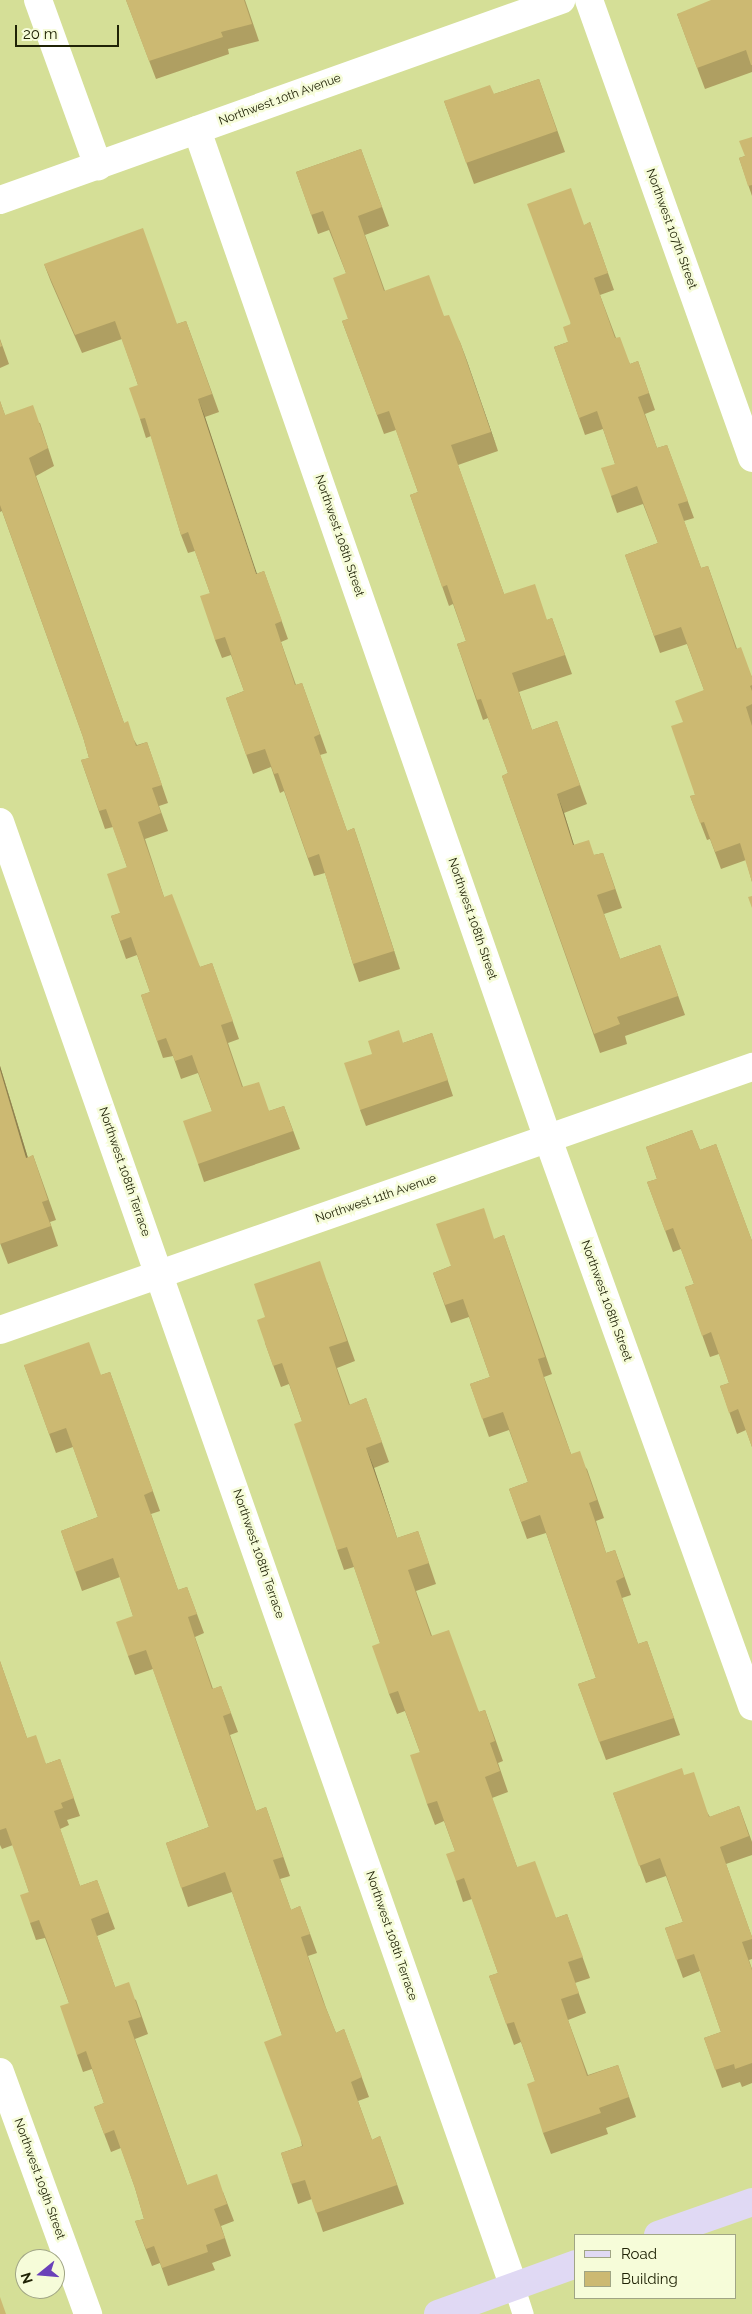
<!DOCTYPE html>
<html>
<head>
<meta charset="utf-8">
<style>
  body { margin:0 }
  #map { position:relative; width:752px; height:2314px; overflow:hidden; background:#d5df97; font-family:Raleway,sans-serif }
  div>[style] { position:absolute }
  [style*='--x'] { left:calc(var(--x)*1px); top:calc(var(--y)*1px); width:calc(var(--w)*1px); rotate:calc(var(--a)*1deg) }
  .lane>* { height:21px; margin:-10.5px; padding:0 10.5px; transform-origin:10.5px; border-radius:10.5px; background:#fff }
  .street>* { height:28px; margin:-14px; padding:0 14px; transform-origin:14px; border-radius:14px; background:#fff }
  .secondary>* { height:28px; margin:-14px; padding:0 14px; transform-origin:14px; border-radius:14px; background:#e0d9f4 }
  .wall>* { inset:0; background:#af9f62 }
  .shaded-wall>* { inset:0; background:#8f8250 }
  .building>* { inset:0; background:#ccb972 }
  span { translate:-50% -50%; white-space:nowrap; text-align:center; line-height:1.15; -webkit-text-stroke:5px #f6fcd9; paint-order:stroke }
  .street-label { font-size:12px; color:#202306 }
  .legend { position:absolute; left:574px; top:2234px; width:162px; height:65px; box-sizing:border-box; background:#f6fcd9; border:1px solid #a0a585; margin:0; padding:6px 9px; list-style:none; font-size:15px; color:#202306 }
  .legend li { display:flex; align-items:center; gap:10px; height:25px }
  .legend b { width:25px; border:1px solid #a0a585 }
  .north { position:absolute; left:15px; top:2249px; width:50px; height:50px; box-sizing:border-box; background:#f6fcd9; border:1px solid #a0a585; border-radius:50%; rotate:253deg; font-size:14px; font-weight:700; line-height:20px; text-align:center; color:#202306 }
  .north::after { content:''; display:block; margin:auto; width:18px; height:22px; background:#6a41b9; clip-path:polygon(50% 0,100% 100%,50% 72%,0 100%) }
  .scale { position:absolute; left:15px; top:25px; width:104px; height:22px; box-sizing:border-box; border:2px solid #202306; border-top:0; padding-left:6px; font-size:15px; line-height:18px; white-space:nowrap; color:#202306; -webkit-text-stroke:4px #f6fcd9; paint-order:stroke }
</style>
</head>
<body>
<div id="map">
  <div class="lane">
    <div style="--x:514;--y:2287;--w:28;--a:72"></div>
  </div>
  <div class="street">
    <div style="--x:38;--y:0;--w:177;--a:70.1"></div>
    <div style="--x:589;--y:0;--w:486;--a:70.4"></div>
    <div style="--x:197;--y:130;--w:1068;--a:70.82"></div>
    <div style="--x:548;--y:1139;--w:603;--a:70.21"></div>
    <div style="--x:0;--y:200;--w:596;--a:-19.62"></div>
    <div style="--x:0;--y:822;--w:1553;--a:70.67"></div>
    <div style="--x:0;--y:1330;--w:797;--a:-19.28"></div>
    <div style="--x:0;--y:2072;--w:258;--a:70"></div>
  </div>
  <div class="secondary">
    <div style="--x:658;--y:2235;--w:100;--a:-19.3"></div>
    <div style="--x:438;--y:2314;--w:147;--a:-19.9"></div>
  </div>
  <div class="wall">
    <div style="clip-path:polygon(126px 0,245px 0,259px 41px,228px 49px,229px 54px,156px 79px)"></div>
    <div style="clip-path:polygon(752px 0,752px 72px,705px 89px,677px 14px)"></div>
    <div style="clip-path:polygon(539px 79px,565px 152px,474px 184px,444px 101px,494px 94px)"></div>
    <div style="clip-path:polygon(752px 137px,752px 196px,739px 158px,745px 156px)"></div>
    <div style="clip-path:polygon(361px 149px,389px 226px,365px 235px,385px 291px,444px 316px,460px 342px,498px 451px,458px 465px,504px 594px,547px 620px,552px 618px,572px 674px,519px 692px,532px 730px,557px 721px,587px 804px,564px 813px,574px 845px,594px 855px,603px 853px,622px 908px,604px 914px,620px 959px,660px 945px,685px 1015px,625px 1036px,627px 1044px,600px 1053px,502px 776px,508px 773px,488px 718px,483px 720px,457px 644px,466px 641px,453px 604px,449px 606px,410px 495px,418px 492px,396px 430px,384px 434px,342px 321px,348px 319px,346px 273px,329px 230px,318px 234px,296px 172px)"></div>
    <div style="clip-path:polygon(590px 222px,614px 290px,600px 295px,616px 338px,630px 364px,638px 361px,655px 410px,645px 414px,657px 448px,667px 445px,694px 518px,684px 521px,701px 568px,708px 566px,737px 649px,752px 677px,752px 882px,746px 860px,721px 869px,710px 839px,707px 840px,690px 796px,695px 795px,683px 722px,704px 690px,687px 644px,660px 653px,625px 555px,658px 543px,643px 504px,617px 513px,611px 496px,615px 464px,603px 429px,585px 435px,554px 347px,568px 342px,585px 225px)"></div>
    <div style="clip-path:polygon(44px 264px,177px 324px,186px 321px,219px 412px,205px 417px,256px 574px,264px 571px,288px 639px,281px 642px,296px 685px,302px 683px,327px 753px,320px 755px,347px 831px,354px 828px,400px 969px,359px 982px,353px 964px,325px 873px,314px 876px,284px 791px,280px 793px,271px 767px,253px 774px,226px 698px,244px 691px,231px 655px,222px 658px,215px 640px,210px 593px,195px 551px,188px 553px,181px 535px,151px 436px,146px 438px,140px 419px,138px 385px,122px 339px,82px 353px,51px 282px)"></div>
    <div style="clip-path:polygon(0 339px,9px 364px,0 368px)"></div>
    <div style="clip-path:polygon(0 401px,5px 415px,40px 423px,54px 466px,36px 476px,124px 723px,137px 745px,147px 742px,168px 803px,159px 806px,168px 831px,145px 839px,164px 897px,200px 967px,212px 963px,239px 1039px,228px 1043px,243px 1087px,269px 1111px,284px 1106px,300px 1149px,204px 1182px,198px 1164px,212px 1111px,198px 1073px,181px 1079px,173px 1056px,163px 1058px,141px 995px,150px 992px,137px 955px,126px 959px,111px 916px,120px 913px,127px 867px,113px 827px,105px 829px,81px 760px,89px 758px,83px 737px,2px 511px,0 512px)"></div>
    <div style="clip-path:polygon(432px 1033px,453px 1096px,366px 1126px,360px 1110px,403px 1043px)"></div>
    <div style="clip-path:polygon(0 1066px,28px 1158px,33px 1155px,56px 1220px,50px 1222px,58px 1246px,8px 1264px,0 1243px)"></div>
    <div style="clip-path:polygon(692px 1130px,700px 1150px,716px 1144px,752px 1241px,752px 1447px,746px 1430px,737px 1434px,720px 1386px,729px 1383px,719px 1354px,710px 1357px,685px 1287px,694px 1284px,681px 1249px,673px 1252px,647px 1182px,657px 1179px,646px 1147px)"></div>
    <div style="clip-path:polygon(504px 1235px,552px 1374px,544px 1377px,558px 1417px,571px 1454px,587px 1469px,604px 1518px,596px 1521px,606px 1553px,615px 1550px,631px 1595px,622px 1598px,638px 1644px,647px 1641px,680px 1735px,606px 1760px,578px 1684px,596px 1678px,546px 1533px,527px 1539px,509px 1489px,528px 1482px,509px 1430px,489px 1437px,470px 1384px,490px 1377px,469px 1317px,451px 1323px,433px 1273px,451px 1266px,495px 1239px)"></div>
    <div style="clip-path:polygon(327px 1282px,355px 1361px,337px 1368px,350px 1405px,366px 1398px,389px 1462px,374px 1468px,397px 1538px,418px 1531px,436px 1584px,416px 1591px,432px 1636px,479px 1712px,485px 1710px,503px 1761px,498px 1763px,508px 1792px,492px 1798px,517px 1867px,556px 1918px,567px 1914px,590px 1978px,575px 1983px,586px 2013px,568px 2020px,588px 2075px,618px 2065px,636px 2117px,606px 2128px,608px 2134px,551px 2154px,543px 2133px,535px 2081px,521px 2042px,514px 2045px,489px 1976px,498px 1973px,472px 1899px,463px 1902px,456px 1881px,455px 1851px,444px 1821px,435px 1825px,427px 1804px,420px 1752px,405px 1711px,397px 1714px,389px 1694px,380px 1643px,354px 1567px,344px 1570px,337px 1550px,302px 1421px,289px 1384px,281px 1387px,265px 1343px,265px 1317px)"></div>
    <div style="clip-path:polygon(24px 1365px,101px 1375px,110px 1372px,160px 1511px,151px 1514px,178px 1590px,187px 1587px,204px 1633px,195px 1637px,213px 1689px,221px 1686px,238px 1732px,230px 1735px,256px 1811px,266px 1807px,290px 1876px,280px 1879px,291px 1910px,300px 1906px,317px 1953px,308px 1956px,326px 2008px,336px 2033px,344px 2029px,369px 2097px,358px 2101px,372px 2140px,380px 2136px,404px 2204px,323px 2232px,312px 2199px,298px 2204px,281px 2153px,302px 2146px,282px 2035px,232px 1892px,188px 1907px,166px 1843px,209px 1827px,153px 1669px,135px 1675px,128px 1656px,133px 1616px,120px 1577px,82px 1591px,61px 1531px,98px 1517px,73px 1447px,56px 1453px)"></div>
    <div style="clip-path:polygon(0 1661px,27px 1738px,46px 1764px,60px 1759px,80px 1816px,67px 1820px,69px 1825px,60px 1829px,80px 1886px,97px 1880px,115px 1929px,97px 1936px,115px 1987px,136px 2000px,148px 2034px,135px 2039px,187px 2185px,223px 2192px,234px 2221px,221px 2226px,231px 2256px,212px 2263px,215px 2270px,168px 2286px,160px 2263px,152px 2266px,135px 2221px,144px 2219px,135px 2188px,121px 2148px,111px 2152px,94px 2107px,104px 2103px,92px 2069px,83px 2072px,77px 2055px,69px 2003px,45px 1938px,36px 1940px,30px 1923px,29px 1892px,13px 1845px,2px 1849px,0 1845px)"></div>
    <div style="clip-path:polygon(684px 1775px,710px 1817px,739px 1806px,752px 1842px,752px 1855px,726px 1864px,752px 1937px,752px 1959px,749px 1960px,752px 1969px,752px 2083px,742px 2087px,740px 2082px,722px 2088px,704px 2038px,721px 2032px,700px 1971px,683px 1978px,665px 1928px,683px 1922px,666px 1876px,646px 1883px,613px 1793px)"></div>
  </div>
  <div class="shaded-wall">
    <div style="clip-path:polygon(460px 342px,467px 361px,498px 451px,491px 432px)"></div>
    <div style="clip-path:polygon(198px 399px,205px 417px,263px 592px,256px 574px)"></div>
    <div style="clip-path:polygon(557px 794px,564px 813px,580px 865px,573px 845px)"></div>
    <div style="clip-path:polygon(354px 828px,360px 846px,400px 969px,394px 951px)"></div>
    <div style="clip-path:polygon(0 1066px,34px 1178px,26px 1158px,0 1070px)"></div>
    <div style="clip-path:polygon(366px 1448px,374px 1468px,404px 1559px,397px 1538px)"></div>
  </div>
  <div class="building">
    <div style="clip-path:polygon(126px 0,244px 0,252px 24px,221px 32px,223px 37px,149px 61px)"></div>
    <div style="clip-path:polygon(711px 0,752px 0,752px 65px,751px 65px,746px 50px,697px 68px,677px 14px)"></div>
    <div style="clip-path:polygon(539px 79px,557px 131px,466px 163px,444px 101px,490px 85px,494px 94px)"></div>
    <div style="clip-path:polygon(752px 137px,752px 185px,748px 186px,739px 158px,745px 156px,739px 141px)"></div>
    <div style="clip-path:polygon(361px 149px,382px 207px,358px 216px,384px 291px,429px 275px,444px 316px,449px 315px,460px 342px,491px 432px,451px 445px,504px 594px,535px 584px,547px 620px,552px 618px,565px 655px,512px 673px,532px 730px,557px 721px,580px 785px,557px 794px,573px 845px,589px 840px,594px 855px,603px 853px,615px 889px,597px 895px,620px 959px,660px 945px,678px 996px,617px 1017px,620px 1024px,594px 1034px,502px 776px,508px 773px,481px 699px,477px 700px,457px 644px,466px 641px,447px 585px,442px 587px,410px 495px,418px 492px,389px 411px,377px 415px,342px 321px,348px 319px,333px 278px,346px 273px,323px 211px,311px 215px,296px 172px)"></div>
    <div style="clip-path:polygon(571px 188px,584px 225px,590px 222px,608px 273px,594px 278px,615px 338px,620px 337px,630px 364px,638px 361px,649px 393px,638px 397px,657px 448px,667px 445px,688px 501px,678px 504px,701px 568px,708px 566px,736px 649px,741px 647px,752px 677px,752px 685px,750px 686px,752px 691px,752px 704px,746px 707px,752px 726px,752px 882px,740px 843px,715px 852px,704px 822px,700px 823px,690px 796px,695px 795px,671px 726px,683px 722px,675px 701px,704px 690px,681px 627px,654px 636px,625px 555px,658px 543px,637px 486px,611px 496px,601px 468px,615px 464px,597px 411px,579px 418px,554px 347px,568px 342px,563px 327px,571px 324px,527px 204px)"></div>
    <div style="clip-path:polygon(143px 228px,177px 324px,186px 321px,212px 394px,198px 399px,256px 574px,264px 571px,282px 621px,275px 624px,295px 685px,302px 683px,320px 734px,314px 737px,347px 831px,354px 828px,394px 951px,353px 964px,319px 854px,308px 858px,278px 773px,274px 774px,265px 749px,246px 755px,226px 698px,244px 691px,225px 637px,215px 640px,200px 596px,210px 593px,188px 532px,181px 535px,145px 418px,140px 419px,129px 388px,138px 385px,115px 321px,75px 335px,44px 264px)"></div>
    <div style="clip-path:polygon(0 340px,2px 346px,0 347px)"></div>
    <div style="clip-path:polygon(0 401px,5px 415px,33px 405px,48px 448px,29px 458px,124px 723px,128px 721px,136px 746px,147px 742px,162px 785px,152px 788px,161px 813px,138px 822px,164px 897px,172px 894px,200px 967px,212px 963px,233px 1021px,221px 1025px,242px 1087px,259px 1082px,269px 1111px,284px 1106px,293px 1131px,198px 1164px,183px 1121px,212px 1111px,192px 1055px,175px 1061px,166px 1038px,157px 1041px,141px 995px,150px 992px,131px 937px,120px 941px,111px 916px,120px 913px,107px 874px,127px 867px,106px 809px,99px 811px,81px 760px,89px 758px,83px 737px,0 505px)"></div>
    <div style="clip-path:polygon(752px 896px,752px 908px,748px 897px)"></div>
    <div style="clip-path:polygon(399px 1030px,403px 1043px,432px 1033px,448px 1080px,360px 1110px,344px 1063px,372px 1054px,368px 1041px)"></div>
    <div style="clip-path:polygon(0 1070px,26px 1158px,33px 1155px,48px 1200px,42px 1202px,51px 1226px,0 1244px)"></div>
    <div style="clip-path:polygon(692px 1130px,700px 1150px,716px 1144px,752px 1241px,752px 1447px,738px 1409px,729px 1413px,720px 1386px,729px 1383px,711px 1332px,702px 1336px,685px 1287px,694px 1284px,673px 1228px,665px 1231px,647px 1182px,657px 1179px,646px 1147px)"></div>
    <div style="clip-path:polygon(484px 1208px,494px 1239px,504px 1235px,545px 1357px,538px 1359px,551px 1400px,571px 1454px,580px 1451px,597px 1500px,589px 1503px,606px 1553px,615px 1550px,624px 1577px,616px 1581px,638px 1644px,647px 1641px,674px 1718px,599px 1742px,578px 1684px,596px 1678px,540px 1515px,521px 1522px,509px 1489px,528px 1482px,503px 1412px,482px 1419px,470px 1384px,490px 1377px,463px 1299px,445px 1305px,433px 1273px,451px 1266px,436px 1224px)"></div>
    <div style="clip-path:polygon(320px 1261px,347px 1341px,329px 1347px,349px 1405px,366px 1398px,382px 1442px,366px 1448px,397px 1538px,418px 1531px,429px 1563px,408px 1570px,431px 1636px,449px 1630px,479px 1712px,485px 1710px,495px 1741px,490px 1743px,500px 1771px,485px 1777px,517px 1867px,535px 1861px,556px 1918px,567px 1914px,583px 1957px,568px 1962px,579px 1993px,561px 1999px,587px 2076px,618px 2065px,629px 2097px,599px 2108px,601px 2113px,543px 2133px,527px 2084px,535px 2081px,514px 2022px,506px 2024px,489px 1976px,498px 1973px,464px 1878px,456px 1881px,446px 1854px,455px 1851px,437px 1801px,427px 1804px,410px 1755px,420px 1752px,398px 1691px,389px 1694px,372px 1646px,380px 1643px,347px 1547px,337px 1550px,294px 1424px,302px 1421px,282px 1363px,273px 1366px,257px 1320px,265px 1317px,254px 1284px)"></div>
    <div style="clip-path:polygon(89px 1342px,101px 1375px,110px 1372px,153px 1491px,144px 1495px,178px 1590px,187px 1587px,197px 1614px,188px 1617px,212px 1689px,221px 1686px,231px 1713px,223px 1716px,242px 1772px,256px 1811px,266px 1807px,283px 1857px,273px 1860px,291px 1910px,300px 1906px,310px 1934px,301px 1937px,323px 2001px,336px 2033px,344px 2029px,362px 2077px,351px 2082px,372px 2140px,380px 2136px,397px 2185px,316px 2213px,305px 2180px,291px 2184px,281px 2153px,303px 2146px,264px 2042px,282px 2035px,225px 1872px,181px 1888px,166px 1843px,209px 1827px,146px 1650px,128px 1656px,116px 1622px,133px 1616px,113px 1558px,75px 1572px,61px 1531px,98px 1517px,66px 1428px,49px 1434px,24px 1365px)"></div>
    <div style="clip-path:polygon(0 1661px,27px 1738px,36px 1735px,46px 1764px,60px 1759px,74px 1798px,61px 1803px,63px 1808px,54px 1811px,80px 1886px,97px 1880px,109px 1912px,91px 1919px,115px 1987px,129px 1982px,141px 2017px,128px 2021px,187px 2185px,217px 2174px,227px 2204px,214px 2209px,225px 2238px,206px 2245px,208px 2252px,162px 2268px,154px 2246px,146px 2249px,135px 2221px,144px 2219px,135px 2188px,114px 2130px,104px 2134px,94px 2107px,104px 2103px,86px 2051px,77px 2055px,60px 2006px,69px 2003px,47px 1941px,39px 1920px,30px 1923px,20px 1895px,29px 1892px,6px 1828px,0 1830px)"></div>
    <div style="clip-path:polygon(682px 1768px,684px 1775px,694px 1772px,709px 1817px,739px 1806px,749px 1836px,720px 1847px,752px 1937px,752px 1939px,742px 1942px,752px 1970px,752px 2063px,735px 2069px,734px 2064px,715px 2070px,704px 2038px,721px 2032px,694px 1954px,676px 1960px,665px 1928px,683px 1922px,660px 1858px,639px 1866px,613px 1793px)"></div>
    <div style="clip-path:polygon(0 2297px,6px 2314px,0 2314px)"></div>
  </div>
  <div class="street-label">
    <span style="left:280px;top:100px;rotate:-20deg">Northwest 10th Avenue</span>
    <span style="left:671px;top:229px;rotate:70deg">Northwest 107th Street</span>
    <span style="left:339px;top:536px;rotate:71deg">Northwest 108th Street</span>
    <span style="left:472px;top:919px;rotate:71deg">Northwest 108th Street</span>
    <span style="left:124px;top:1172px;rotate:71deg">Northwest 108th Terrace</span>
    <span style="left:376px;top:1199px;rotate:-19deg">Northwest 11th Avenue</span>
    <span style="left:606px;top:1301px;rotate:70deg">Northwest 108th Street</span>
    <span style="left:258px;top:1554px;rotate:71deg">Northwest 108th Terrace</span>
    <span style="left:391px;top:1936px;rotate:71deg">Northwest 108th Terrace</span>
    <span style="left:39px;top:2179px;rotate:70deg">Northwest 109th Street</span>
  </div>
  <ul class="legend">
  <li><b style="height:6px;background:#e0d9f4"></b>Road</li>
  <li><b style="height:14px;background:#ccb972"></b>Building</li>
  </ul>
  <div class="north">N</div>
  <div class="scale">20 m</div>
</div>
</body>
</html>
